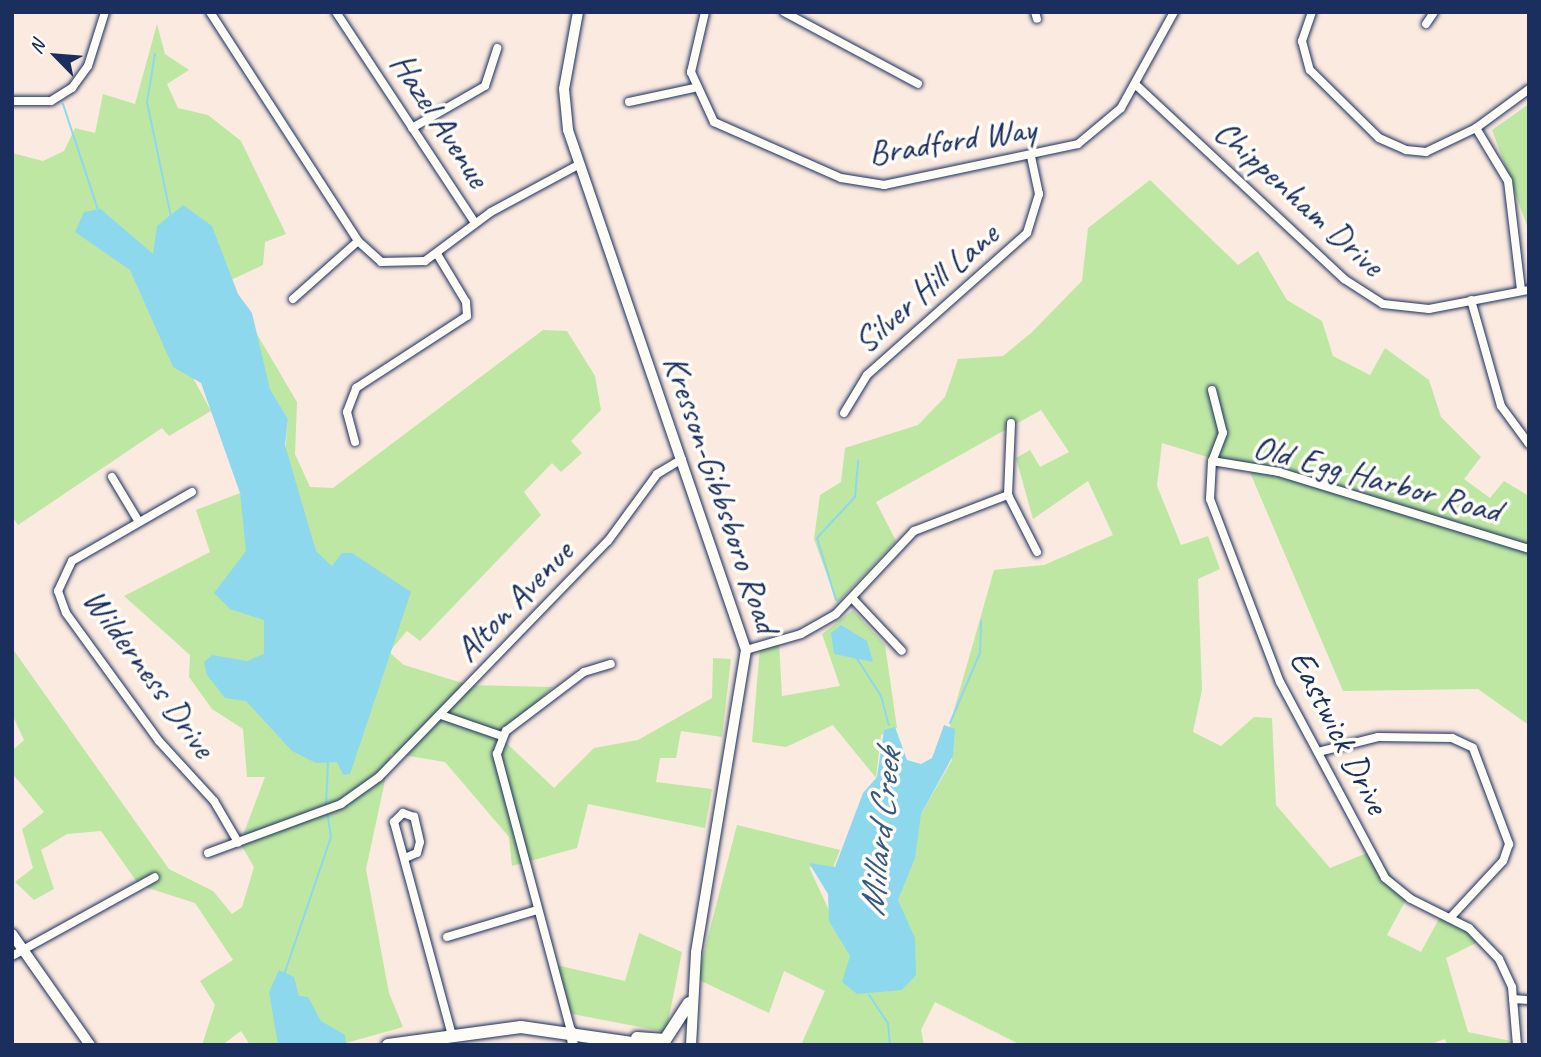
<!DOCTYPE html>
<html>
<head>
<meta charset="utf-8">
<style>
  body { margin:0 }
  #map { position:relative; width:1541px; height:1057px; overflow:hidden; background:#fbeae0; font-family:Caveat,sans-serif }
  div>[style] { position:absolute }
  [style*='--x'] { left:calc(var(--x)*1px); top:calc(var(--y)*1px); width:calc(var(--w)*1px); rotate:calc(var(--a)*1deg) }
  .green>* { inset:0; background:#bee7a3 }
  .water>* { inset:0; background:#8ed8ee }
  .stream>* { height:2px; margin:-1px; padding:0 1px; transform-origin:1px; border-radius:1px; background:#8ed8ee }
  .roads { filter:drop-shadow(0 0 2px #1b2f5e) drop-shadow(0 0 2px #1b2f5e) }
  .minor>* { height:8px; margin:-4px; padding:0 4px; transform-origin:4px; border-radius:4px; background:#fdfcf7 }
  .tertiary>* { height:10px; margin:-5px; padding:0 5px; transform-origin:5px; border-radius:5px; background:#fdfcf7 }
  .secondary>* { height:10px; margin:-5px; padding:0 5px; transform-origin:5px; border-radius:5px; background:#fdfcf7 }
  .primary>* { height:12px; margin:-6px; padding:0 6px; transform-origin:6px; border-radius:6px; background:#fdfcf7 }
  span { translate:-50% -50%; white-space:nowrap; text-align:center; line-height:1.15; -webkit-text-stroke:7px #fdfcf7; paint-order:stroke }
  .street-label { font-size:35px; color:#1b2f5e }
  .water-label { font-size:37px; color:#385982; font-style:italic }
  .frame { position:absolute; inset:0; border:14px solid #1b2f5e; pointer-events:none }
  .north { position:absolute; left:21px; top:21px; width:70px; height:70px; -webkit-text-stroke:5px #fdfcf7; paint-order:stroke; rotate:295deg; font-size:19px; font-weight:700; line-height:28px; text-align:center; color:#1b2f5e }
  .north::after { content:''; display:block; margin:auto; width:24px; height:32px; background:#1b2f5e; clip-path:polygon(50% 0,100% 100%,50% 72%,0 100%) }
</style>
</head>
<body>
<div id="map">
  <div class="green">
    <div style="clip-path:polygon(157px 24px,165px 54px,189px 70px,167px 84px,178px 108px,208px 115px,241px 141px,286px 234px,265px 242px,263px 265px,231px 280px,153px 255px,101px 209px,211px 411px,169px 436px,162px 428px,18px 525px,12px 540px,18px 525px,12px 516px,12px 153px,43px 161px,64px 151px,75px 128px,95px 133px,103px 94px,135px 104px)"></div>
    <div style="clip-path:polygon(1529px 104px,1529px 231px,1492px 130px)"></div>
    <div style="clip-path:polygon(1150px 180px,1238px 265px,1258px 251px,1287px 300px,1322px 321px,1333px 356px,1370px 375px,1385px 348px,1429px 380px,1441px 417px,1481px 457px,1464px 479px,1490px 498px,1504px 481px,1529px 496px,1529px 725px,1478px 689px,1343px 691px,1249px 470px,1162px 443px,1157px 486px,1181px 545px,1208px 536px,1220px 569px,1198px 579px,1202px 690px,1193px 732px,1221px 746px,1254px 717px,1272px 718px,1276px 805px,1330px 868px,1372px 851px,1408px 896px,1387px 935px,1421px 952px,1442px 913px,1484px 939px,1446px 958px,1468px 1032px,1529px 1045px,1447px 1045px,1445px 1039px,1428px 1045px,1021px 1045px,935px 1002px,921px 1030px,924px 1045px,801px 1045px,825px 991px,784px 971px,769px 1013px,697px 979px,737px 825px,840px 850px,833px 868px,809px 867px,850px 956px,846px 986px,915px 944px,898px 900px,921px 814px,952px 760px,950px 724px,994px 570px,1044px 565px,1113px 535px,1088px 481px,1033px 519px,1016px 458px,1030px 450px,1040px 467px,1069px 452px,1041px 410px,876px 502px,896px 541px,837px 603px,814px 539px,820px 495px,841px 482px,845px 448px,918px 425px,945px 397px,958px 359px,1003px 356px,1031px 333px,1082px 281px,1088px 228px)"></div>
    <div style="clip-path:polygon(254px 329px,297px 402px,295px 454px,310px 487px,333px 488px,543px 330px,567px 331px,595px 376px,601px 410px,571px 441px,582px 453px,561px 472px,552px 463px,524px 492px,541px 515px,420px 641px,407px 631px,389px 652px,404px 665px,469px 685px,553px 687px,500px 737px,554px 788px,594px 748px,638px 740px,712px 698px,713px 658px,731px 659px,722px 737px,681px 731px,676px 758px,660px 758px,656px 782px,712px 789px,705px 828px,588px 804px,577px 848px,512px 866px,509px 837px,445px 762px,391px 753px,366px 869px,389px 993px,403px 1027px,339px 1045px,250px 1045px,241px 1031px,222px 1045px,202px 1045px,215px 1005px,200px 981px,233px 960px,195px 903px,139px 885px,101px 831px,67px 834px,41px 850px,54px 889px,34px 900px,15px 882px,33px 868px,22px 829px,44px 812px,12px 773px,13px 750px,24px 740px,12px 714px,12px 648px,169px 869px,213px 891px,232px 914px,242px 907px,254px 867px,240px 843px,265px 777px,247px 777px,243px 729px,212px 709px,189px 677px,190px 655px,124px 596px,210px 552px,196px 510px,240px 493px,264px 620px,264px 654px,253px 663px,246px 701px,349px 757px,405px 600px,331px 568px,310px 545px,285px 452px,288px 419px,270px 389px)"></div>
    <div style="clip-path:polygon(853px 610px,885px 645px,897px 728px,881px 735px,876px 778px,833px 725px,786px 747px,752px 742px,760px 647px,779px 642px,782px 696px,840px 686px,822px 634px)"></div>
    <div style="clip-path:polygon(639px 933px,682px 952px,666px 1032px,567px 1013px,552px 964px,625px 981px)"></div>
  </div>
  <div class="water">
    <div style="clip-path:polygon(183px 205px,212px 226px,238px 294px,252px 313px,270px 389px,288px 419px,285px 445px,316px 551px,332px 566px,342px 553px,352px 553px,411px 592px,350px 774px,343px 775px,337px 762px,316px 763px,292px 751px,246px 701px,225px 698px,207px 675px,204px 662px,212px 655px,247px 661px,264px 654px,264px 620px,230px 609px,214px 593px,246px 551px,240px 493px,201px 383px,173px 367px,130px 270px,75px 232px,84px 212px,101px 209px,153px 254px,157px 226px)"></div>
    <div style="clip-path:polygon(841px 625px,867px 641px,873px 662px,834px 654px,831px 633px)"></div>
    <div style="clip-path:polygon(944px 725px,955px 729px,953px 756px,921px 814px,915px 858px,898px 900px,915px 938px,916px 975px,902px 990px,857px 994px,842px 982px,850px 956px,829px 921px,828px 894px,809px 863px,835px 867px,863px 793px,877px 777px,884px 730px,895px 727px,907px 760px,921px 764px,932px 758px)"></div>
    <div style="clip-path:polygon(279px 970px,294px 977px,299px 996px,308px 997px,321px 1021px,345px 1035px,346px 1044px,278px 1045px,269px 992px)"></div>
  </div>
  <div class="stream">
    <div style="--x:155;--y:54;--w:49;--a:99.5"></div>
    <div style="--x:147;--y:102;--w:117;--a:78.2"></div>
    <div style="--x:63;--y:104;--w:112;--a:71.7"></div>
    <div style="--x:836;--y:600;--w:65;--a:-107"></div>
    <div style="--x:817;--y:538;--w:56;--a:-47.2"></div>
    <div style="--x:855;--y:497;--w:37;--a:-85"></div>
    <div style="--x:856;--y:657;--w:46;--a:57.3"></div>
    <div style="--x:881;--y:696;--w:30;--a:75"></div>
    <div style="--x:950;--y:723;--w:76;--a:-66.8"></div>
    <div style="--x:980;--y:653;--w:32;--a:-88"></div>
    <div style="--x:326;--y:805;--w:42;--a:-87.3"></div>
    <div style="--x:284;--y:975;--w:146;--a:-71.2"></div>
    <div style="--x:331;--y:837;--w:26;--a:-99"></div>
    <div style="--x:869;--y:995;--w:34;--a:56"></div>
    <div style="--x:888;--y:1023;--w:22;--a:85"></div>
  </div>
  <div class="roads">
    <div class="minor">
      <div style="--x:210;--y:12;--w:273;--a:57.1"></div>
      <div style="--x:358;--y:241;--w:31;--a:42"></div>
      <div style="--x:381;--y:262;--w:44;--a:-1.3"></div>
      <div style="--x:425;--y:261;--w:82;--a:-36.6"></div>
      <div style="--x:491;--y:212;--w:99;--a:-28.4"></div>
      <div style="--x:336;--y:12;--w:253;--a:56.6"></div>
      <div style="--x:705;--y:12;--w:62;--a:103.1"></div>
      <div style="--x:691;--y:72;--w:55;--a:65.3"></div>
      <div style="--x:714;--y:122;--w:139;--a:23.8"></div>
      <div style="--x:841;--y:178;--w:44;--a:9.2"></div>
      <div style="--x:884;--y:185;--w:198;--a:-11.9"></div>
      <div style="--x:1078;--y:144;--w:56;--a:-39.9"></div>
      <div style="--x:1121;--y:108;--w:110;--a:-61.1"></div>
      <div style="--x:784;--y:12;--w:152;--a:28.2"></div>
      <div style="--x:1035;--y:12;--w:7;--a:74"></div>
      <div style="--x:1312;--y:12;--w:31;--a:109"></div>
      <div style="--x:1302;--y:41;--w:30;--a:75"></div>
      <div style="--x:1310;--y:70;--w:97;--a:44.6"></div>
      <div style="--x:1379;--y:138;--w:30;--a:24"></div>
      <div style="--x:1406;--y:150;--w:20;--a:6"></div>
      <div style="--x:1426;--y:152;--w:55;--a:-25.6"></div>
      <div style="--x:1476;--y:128;--w:66;--a:-36.3"></div>
      <div style="--x:1426;--y:24;--w:14;--a:-56"></div>
      <div style="--x:1135;--y:84;--w:286;--a:43"></div>
      <div style="--x:1344;--y:279;--w:46;--a:32.7"></div>
      <div style="--x:1383;--y:304;--w:46;--a:6.2"></div>
      <div style="--x:1429;--y:309;--w:102;--a:-10.8"></div>
      <div style="--x:12;--y:101;--w:39;--a:0"></div>
      <div style="--x:51;--y:101;--w:25;--a:-32"></div>
      <div style="--x:72;--y:88;--w:27;--a:-54"></div>
      <div style="--x:88;--y:66;--w:57;--a:-72.5"></div>
      <div style="--x:629;--y:102;--w:66;--a:-12.2"></div>
      <div style="--x:412;--y:128;--w:84;--a:-29.9"></div>
      <div style="--x:485;--y:86;--w:40;--a:-72"></div>
      <div style="--x:1476;--y:128;--w:62;--a:58.9"></div>
      <div style="--x:1508;--y:181;--w:110;--a:83.2"></div>
      <div style="--x:293;--y:299;--w:87;--a:-41.7"></div>
      <div style="--x:1471;--y:300;--w:110;--a:74.2"></div>
      <div style="--x:1501;--y:406;--w:47;--a:53.6"></div>
      <div style="--x:1212;--y:390;--w:44;--a:75.7"></div>
      <div style="--x:1223;--y:433;--w:30;--a:111"></div>
      <div style="--x:1212;--y:461;--w:38;--a:93"></div>
      <div style="--x:1210;--y:499;--w:196;--a:69.1"></div>
      <div style="--x:1280;--y:682;--w:222;--a:61.8"></div>
      <div style="--x:1385;--y:878;--w:33;--a:39"></div>
      <div style="--x:1411;--y:899;--w:65;--a:26.6"></div>
      <div style="--x:1469;--y:928;--w:43;--a:45.9"></div>
      <div style="--x:1499;--y:959;--w:31;--a:65"></div>
      <div style="--x:1512;--y:987;--w:58;--a:85.1"></div>
      <div style="--x:844;--y:413;--w:44;--a:-58.8"></div>
      <div style="--x:867;--y:375;--w:214;--a:-41.6"></div>
      <div style="--x:1027;--y:233;--w:41;--a:-72.9"></div>
      <div style="--x:1039;--y:194;--w:38;--a:-102"></div>
      <div style="--x:1011;--y:423;--w:72;--a:92.4"></div>
      <div style="--x:1008;--y:495;--w:64;--a:63"></div>
      <div style="--x:355;--y:442;--w:31;--a:-105"></div>
      <div style="--x:347;--y:412;--w:26;--a:-69"></div>
      <div style="--x:356;--y:388;--w:132;--a:-33"></div>
      <div style="--x:467;--y:316;--w:14;--a:-94"></div>
      <div style="--x:466;--y:302;--w:56;--a:-121.1"></div>
      <div style="--x:1212;--y:461;--w:68;--a:9.3"></div>
      <div style="--x:1279;--y:472;--w:262;--a:17.1"></div>
      <div style="--x:112;--y:477;--w:52;--a:59"></div>
      <div style="--x:192;--y:492;--w:138;--a:150.1"></div>
      <div style="--x:72;--y:561;--w:33;--a:115"></div>
      <div style="--x:58;--y:591;--w:23;--a:70"></div>
      <div style="--x:66;--y:613;--w:158;--a:54"></div>
      <div style="--x:159;--y:741;--w:81;--a:47.5"></div>
      <div style="--x:214;--y:801;--w:48;--a:59.7"></div>
      <div style="--x:853;--y:599;--w:71;--a:46.7"></div>
      <div style="--x:746;--y:650;--w:57;--a:-16.2"></div>
      <div style="--x:801;--y:634;--w:40;--a:-29.7"></div>
      <div style="--x:836;--y:614;--w:114;--a:-46.8"></div>
      <div style="--x:914;--y:531;--w:101;--a:-21"></div>
      <div style="--x:441;--y:715;--w:65;--a:19"></div>
      <div style="--x:1318;--y:752;--w:62;--a:-14"></div>
      <div style="--x:1378;--y:737;--w:74;--a:0.8"></div>
      <div style="--x:1452;--y:738;--w:23;--a:25"></div>
      <div style="--x:1473;--y:748;--w:103;--a:69.4"></div>
      <div style="--x:1509;--y:844;--w:18;--a:109"></div>
      <div style="--x:1503;--y:861;--w:78;--a:132.9"></div>
      <div style="--x:208;--y:853;--w:142;--a:-20.2"></div>
      <div style="--x:341;--y:804;--w:47;--a:-35.4"></div>
      <div style="--x:379;--y:777;--w:329;--a:-45.9"></div>
      <div style="--x:608;--y:541;--w:83;--a:-53.8"></div>
      <div style="--x:657;--y:474;--w:29;--a:-31"></div>
      <div style="--x:405;--y:858;--w:13;--a:-23"></div>
      <div style="--x:417;--y:853;--w:11;--a:-75"></div>
      <div style="--x:420;--y:842;--w:26;--a:-103"></div>
      <div style="--x:414;--y:817;--w:12;--a:-160"></div>
      <div style="--x:403;--y:813;--w:13;--a:135"></div>
      <div style="--x:394;--y:822;--w:218;--a:74.8"></div>
      <div style="--x:447;--y:937;--w:94;--a:-16.7"></div>
      <div style="--x:12;--y:956;--w:163;--a:-28.9"></div>
      <div style="--x:1513;--y:999;--w:16;--a:4"></div>
      <div style="--x:571;--y:1031;--w:287;--a:-105"></div>
      <div style="--x:497;--y:754;--w:25;--a:-69"></div>
      <div style="--x:506;--y:731;--w:98;--a:-37.1"></div>
      <div style="--x:584;--y:672;--w:28;--a:-17"></div>
    </div>
    <div class="tertiary">
      <div style="--x:578;--y:12;--w:78;--a:100.3"></div>
      <div style="--x:564;--y:89;--w:41;--a:84.4"></div>
      <div style="--x:568;--y:130;--w:550;--a:71.1"></div>
      <div style="--x:746;--y:650;--w:307;--a:99.4"></div>
      <div style="--x:696;--y:953;--w:92;--a:93.1"></div>
      <div style="--x:571;--y:1031;--w:14;--a:82"></div>
    </div>
    <div class="secondary">
      <div style="--x:12;--y:934;--w:136;--a:54.9"></div>
    </div>
    <div class="primary">
      <div style="--x:637;--y:1038;--w:28;--a:4"></div>
      <div style="--x:665;--y:1040;--w:44;--a:-57"></div>
      <div style="--x:388;--y:1045;--w:134;--a:-7.7"></div>
      <div style="--x:521;--y:1027;--w:126;--a:8.2"></div>
    </div>
  </div>
  <div class="street-label">
    <span style="left:440px;top:120px;rotate:57deg">Hazel Avenue</span>
    <span style="left:952px;top:141px;rotate:-9deg">Bradford Way</span>
    <span style="left:1299px;top:198px;rotate:42deg">Chippenham Drive</span>
    <span style="left:926px;top:288px;rotate:-41deg">Silver Hill Lane</span>
    <span style="left:1377px;top:479px;rotate:15deg">Old Egg Harbor Road</span>
    <span style="left:721px;top:494px;rotate:71deg">Kresson-Gibbsboro Road</span>
    <span style="left:514px;top:601px;rotate:-46deg">Alton Avenue</span>
    <span style="left:149px;top:673px;rotate:54deg">Wilderness Drive</span>
    <span style="left:1339px;top:732px;rotate:63deg">Eastwick Drive</span>
  </div>
  <div class="water-label">
    <span style="left:880px;top:833px;rotate:-84deg">Millard Creek</span>
  </div>
  <div class="frame"></div>
  <div class="north">N</div>
</div>
</body>
</html>
